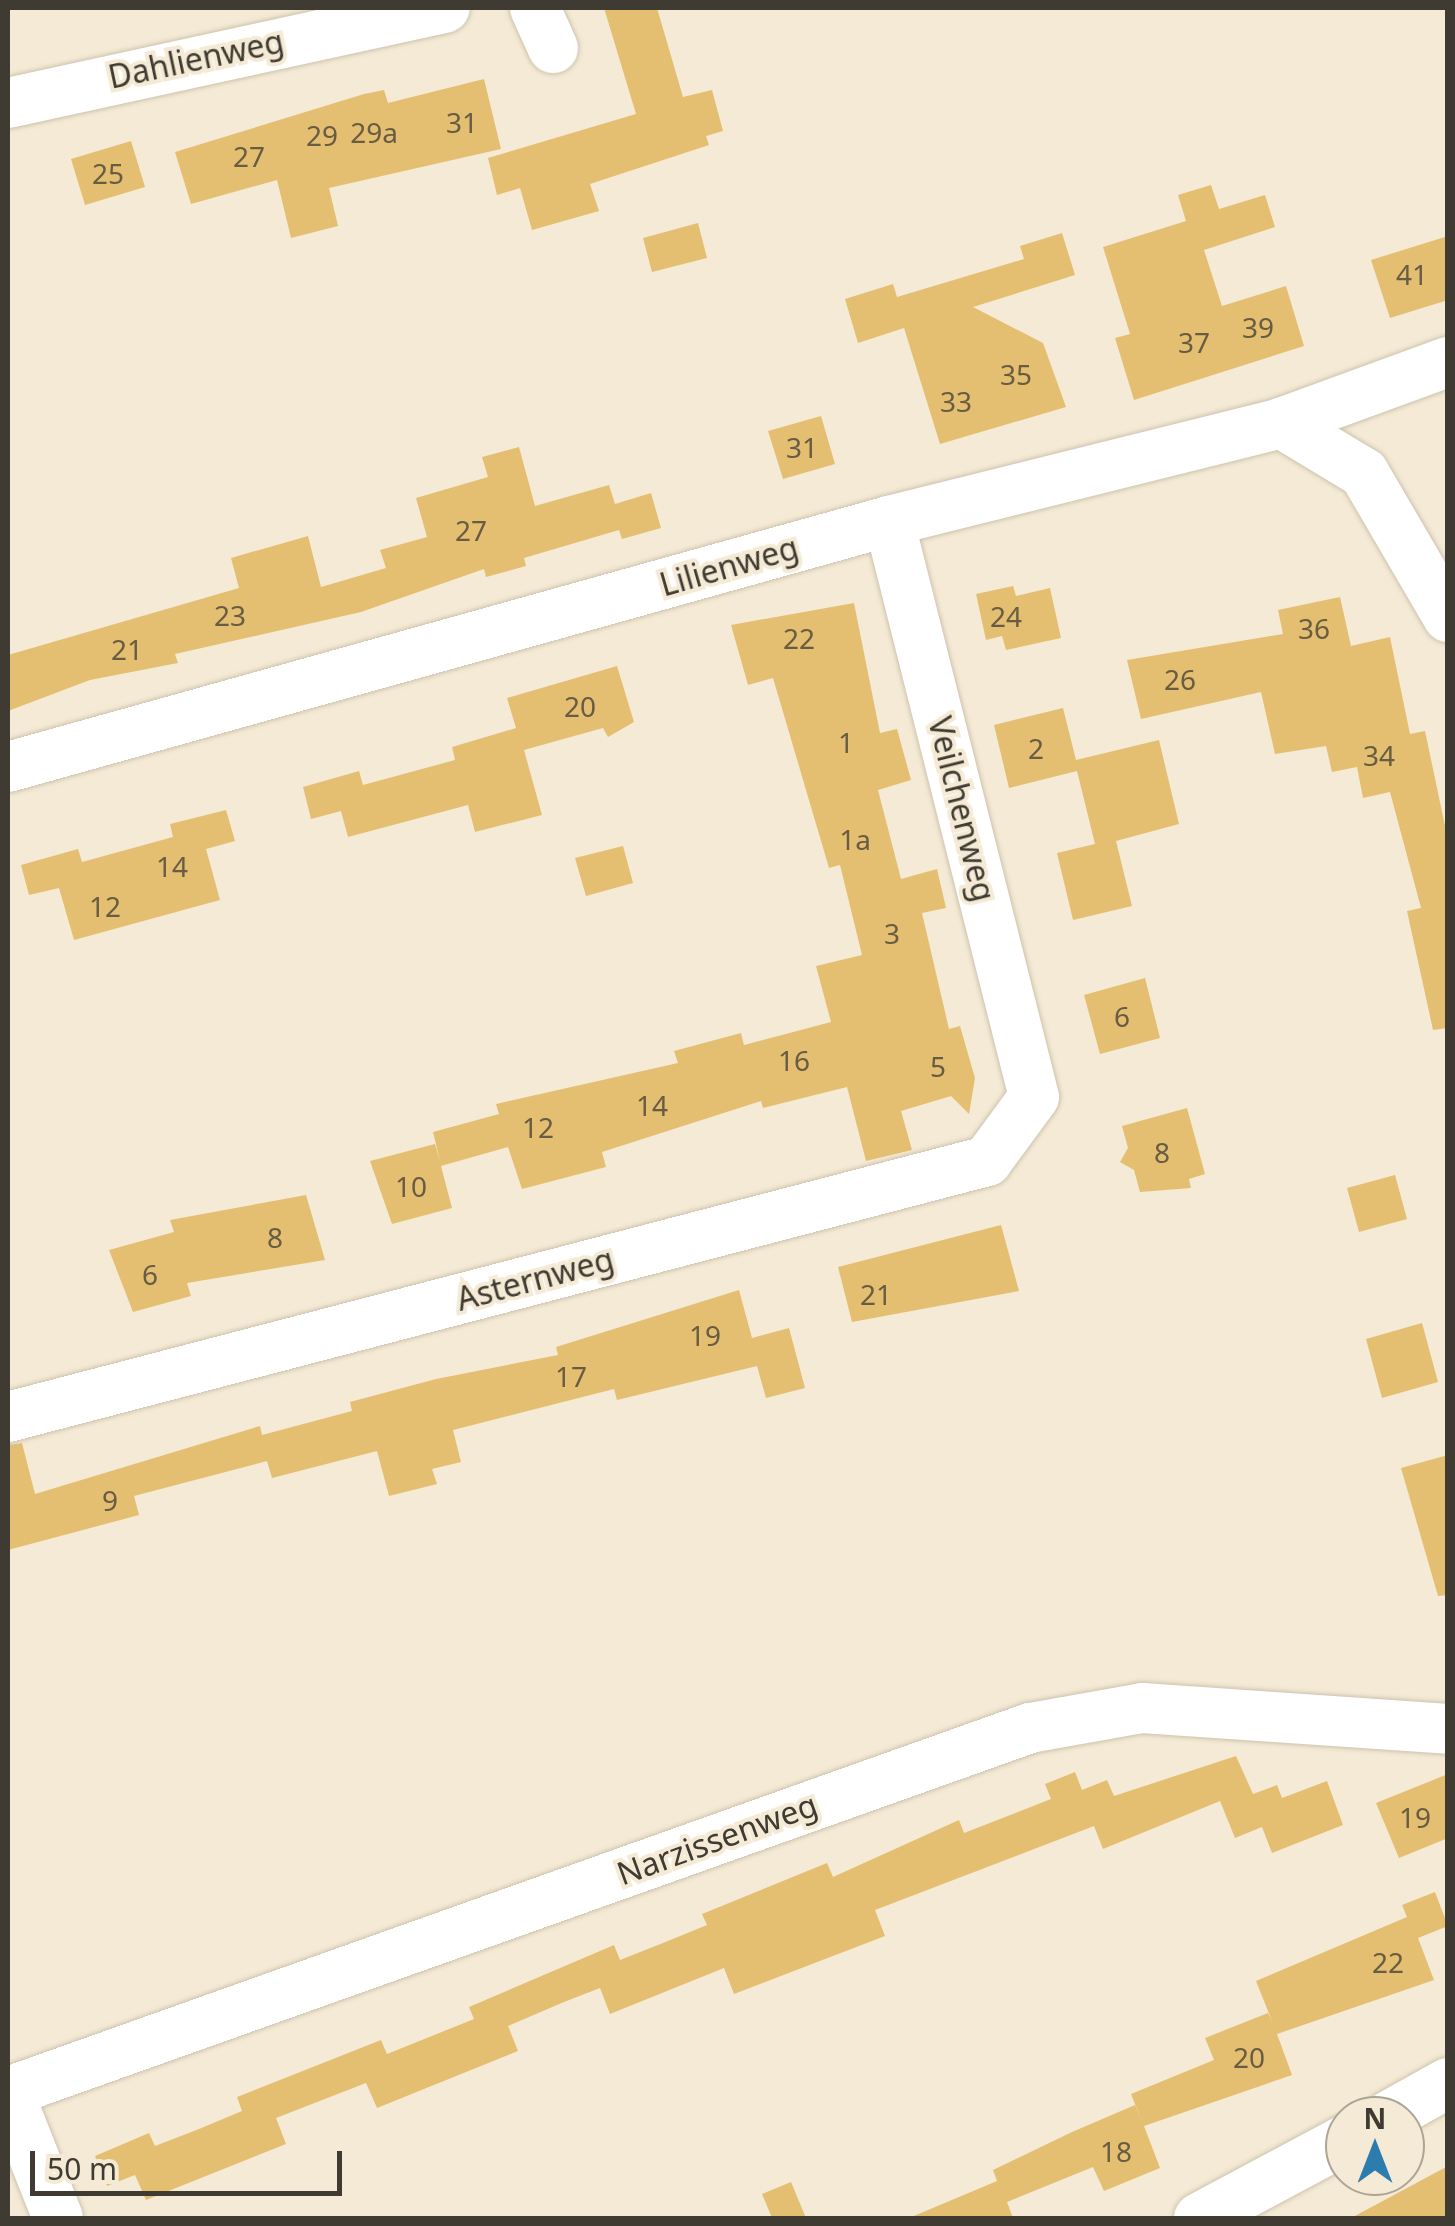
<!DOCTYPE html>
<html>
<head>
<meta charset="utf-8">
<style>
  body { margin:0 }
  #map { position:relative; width:1455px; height:2226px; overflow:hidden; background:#f5ead5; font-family:"Noto Sans",sans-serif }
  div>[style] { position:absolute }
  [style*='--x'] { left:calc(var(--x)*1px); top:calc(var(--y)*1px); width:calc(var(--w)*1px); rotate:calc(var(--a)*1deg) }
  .building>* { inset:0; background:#e4bf71 }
  .roads { filter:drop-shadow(0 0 2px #cdc3ae) drop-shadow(0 0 2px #cdc3ae) }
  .minor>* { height:50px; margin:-25px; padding:0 25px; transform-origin:25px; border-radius:25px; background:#fff }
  span { translate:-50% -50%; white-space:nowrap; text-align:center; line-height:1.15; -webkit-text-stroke:8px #f5ead5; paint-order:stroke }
  .number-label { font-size:28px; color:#685c42 }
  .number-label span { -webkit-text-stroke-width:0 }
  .street-label { font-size:32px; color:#3f3b33 }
  .frame { position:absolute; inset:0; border:10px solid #3f3b33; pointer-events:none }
  .north { position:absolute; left:1325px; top:2096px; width:100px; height:100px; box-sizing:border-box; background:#f5ead5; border:2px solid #aca494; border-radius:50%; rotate:0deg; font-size:28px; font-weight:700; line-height:40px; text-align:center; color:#3f3b33 }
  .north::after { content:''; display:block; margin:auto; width:35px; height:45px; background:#2c7dae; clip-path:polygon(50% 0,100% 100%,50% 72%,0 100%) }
  .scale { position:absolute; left:30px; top:2151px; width:312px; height:45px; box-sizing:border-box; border:5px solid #3f3b33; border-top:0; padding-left:12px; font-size:30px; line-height:35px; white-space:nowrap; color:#3f3b33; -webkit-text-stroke:8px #f5ead5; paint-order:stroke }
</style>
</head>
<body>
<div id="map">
  <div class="building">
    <div style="clip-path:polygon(604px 8px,657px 8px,683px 97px,712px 90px,723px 131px,706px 136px,709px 145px,590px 184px,599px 211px,532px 230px,520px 188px,497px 195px,488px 158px,636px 114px)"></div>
    <div style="clip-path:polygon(484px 79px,501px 149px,329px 188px,338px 226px,291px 238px,277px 180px,191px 204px,175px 152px,364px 94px,384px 90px,388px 103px)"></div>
    <div style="clip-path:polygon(131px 141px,145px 187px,85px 205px,71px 159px)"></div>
    <div style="clip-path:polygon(1211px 185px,1219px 209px,1265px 195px,1275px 227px,1204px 250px,1222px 306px,1286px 286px,1304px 346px,1134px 400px,1115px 338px,1130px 334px,1103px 247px,1186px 221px,1178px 195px)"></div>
    <div style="clip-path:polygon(698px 223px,707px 258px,652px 272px,643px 238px)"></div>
    <div style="clip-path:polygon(1062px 233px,1075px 275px,973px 307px,1043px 343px,1066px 407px,940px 444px,904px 328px,858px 343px,845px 299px,893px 284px,897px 297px,1024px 259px,1020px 246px)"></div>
    <div style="clip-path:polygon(1448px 236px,1448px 300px,1390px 318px,1371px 260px)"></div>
    <div style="clip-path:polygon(821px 416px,835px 464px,783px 479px,768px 431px)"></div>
    <div style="clip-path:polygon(519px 447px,535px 506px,609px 485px,615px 504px,651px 493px,661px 528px,622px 539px,619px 530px,524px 558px,526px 566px,486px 577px,484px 569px,361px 612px,175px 654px,178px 663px,90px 680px,8px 711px,8px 655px,239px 588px,231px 558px,308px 536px,321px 587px,386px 568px,380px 550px,427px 537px,416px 498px,488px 477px,482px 457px)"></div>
    <div style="clip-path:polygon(1013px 586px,1016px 596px,1050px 588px,1061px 638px,1006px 650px,1002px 636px,986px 640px,976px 594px)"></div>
    <div style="clip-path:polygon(1340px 597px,1351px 646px,1390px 637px,1410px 734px,1425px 731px,1448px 840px,1448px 1028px,1433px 1030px,1407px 911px,1421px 908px,1390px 792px,1363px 798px,1357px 767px,1332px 772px,1326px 746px,1275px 754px,1261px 692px,1141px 719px,1127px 660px,1283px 634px,1278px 610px)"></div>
    <div style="clip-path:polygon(854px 603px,880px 733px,897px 729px,911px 780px,878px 790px,901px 879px,937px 869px,946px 908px,922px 913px,949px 1029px,960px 1026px,975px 1078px,969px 1114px,951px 1096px,901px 1111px,912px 1150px,866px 1161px,847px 1087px,763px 1108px,761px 1101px,602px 1152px,606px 1167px,522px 1189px,508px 1147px,441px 1166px,452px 1208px,392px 1224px,370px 1161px,435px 1144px,440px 1161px,433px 1132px,499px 1114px,496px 1104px,678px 1063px,674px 1051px,741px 1033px,744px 1045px,831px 1022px,816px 966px,862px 955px,840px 865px,829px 868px,773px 678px,748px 685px,731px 625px)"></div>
    <div style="clip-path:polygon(617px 666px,634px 722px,608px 737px,603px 728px,524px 750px,542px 815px,475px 832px,468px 805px,348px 837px,341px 811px,311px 819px,303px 787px,359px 771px,363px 785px,455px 760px,452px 747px,516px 728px,507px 698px)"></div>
    <div style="clip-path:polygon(1063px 708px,1076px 760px,1159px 740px,1179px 824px,1116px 841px,1132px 906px,1073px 920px,1057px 853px,1095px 844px,1077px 771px,1009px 788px,994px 725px)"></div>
    <div style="clip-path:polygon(226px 810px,235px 841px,206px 849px,220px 900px,74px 940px,59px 888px,29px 895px,21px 865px,78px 849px,82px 862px,173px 837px,170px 824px)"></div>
    <div style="clip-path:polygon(623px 846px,633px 883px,586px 896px,575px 858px)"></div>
    <div style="clip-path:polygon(1145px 978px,1160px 1038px,1100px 1054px,1084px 995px)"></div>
    <div style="clip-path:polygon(1187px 1108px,1205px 1174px,1189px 1179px,1191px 1188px,1140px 1192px,1134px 1170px,1120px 1162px,1128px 1148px,1122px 1126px)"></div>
    <div style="clip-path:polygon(1395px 1175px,1407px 1219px,1359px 1232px,1347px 1188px)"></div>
    <div style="clip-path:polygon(306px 1195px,325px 1260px,187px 1283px,191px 1296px,133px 1312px,109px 1250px,174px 1232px,170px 1220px)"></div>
    <div style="clip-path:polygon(1001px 1225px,1019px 1291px,852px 1322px,838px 1267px)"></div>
    <div style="clip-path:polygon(739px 1290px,752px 1338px,789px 1328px,805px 1388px,766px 1398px,757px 1366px,617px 1400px,614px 1389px,453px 1430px,461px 1462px,432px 1469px,437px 1484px,389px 1496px,377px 1451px,272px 1478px,267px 1461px,134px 1496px,139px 1515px,8px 1550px,8px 1445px,22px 1443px,35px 1494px,260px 1426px,262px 1435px,352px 1411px,350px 1402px,436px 1379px,558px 1355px,556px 1347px)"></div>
    <div style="clip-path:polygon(1422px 1323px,1438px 1382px,1382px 1398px,1366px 1339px)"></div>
    <div style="clip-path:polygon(1448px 1455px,1448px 1595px,1438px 1596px,1401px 1468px)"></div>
    <div style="clip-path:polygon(1236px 1756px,1253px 1794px,1277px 1785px,1282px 1798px,1327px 1781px,1343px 1825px,1272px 1853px,1262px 1827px,1235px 1838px,1220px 1801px,1103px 1849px,1094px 1826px,875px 1910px,885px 1936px,734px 1994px,724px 1968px,610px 2014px,600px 1988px,564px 2002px,508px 2026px,518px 2051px,377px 2108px,366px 2083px,276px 2118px,286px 2144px,146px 2200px,135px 2175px,107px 2186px,95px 2156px,149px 2133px,155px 2146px,199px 2129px,242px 2111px,237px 2097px,381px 2040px,387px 2054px,474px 2019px,469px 2007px,614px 1945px,620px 1960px,663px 1943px,707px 1925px,702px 1914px,827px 1863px,833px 1877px,959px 1820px,964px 1833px,1051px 1799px,1045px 1784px,1075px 1772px,1082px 1790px,1107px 1780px,1114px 1796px)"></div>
    <div style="clip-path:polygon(1448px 1774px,1448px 1838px,1399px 1858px,1376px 1803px)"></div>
    <div style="clip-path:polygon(1435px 1892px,1448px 1926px,1418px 1938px,1434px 1980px,1277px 2034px,1292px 2075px,1144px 2126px,1160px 2168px,1104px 2191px,1093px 2167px,1007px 2202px,1013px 2218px,909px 2218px,997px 2181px,993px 2170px,1072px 2132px,1135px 2105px,1142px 2122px,1131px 2094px,1214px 2060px,1205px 2038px,1268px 2013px,1272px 2021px,1256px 1981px,1407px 1917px,1402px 1905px)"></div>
    <div style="clip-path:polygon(1448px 2166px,1448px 2218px,1351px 2218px)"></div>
    <div style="clip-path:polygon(791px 2182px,806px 2218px,772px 2218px,762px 2194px)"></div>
  </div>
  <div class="roads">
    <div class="minor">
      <div style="--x:535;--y:8;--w:44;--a:65.8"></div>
      <div style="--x:8;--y:103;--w:447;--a:-12.3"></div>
      <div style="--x:1281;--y:423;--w:97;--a:31.1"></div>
      <div style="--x:1364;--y:473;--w:167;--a:59.7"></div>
      <div style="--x:8;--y:767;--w:915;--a:-15.6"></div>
      <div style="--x:889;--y:521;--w:404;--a:-14"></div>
      <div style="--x:1281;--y:423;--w:178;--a:-20.1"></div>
      <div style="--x:8;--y:1417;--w:1012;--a:-14.65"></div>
      <div style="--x:987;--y:1161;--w:79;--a:-53.7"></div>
      <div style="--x:1034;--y:1097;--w:594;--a:-104.13"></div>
      <div style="--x:1389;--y:2116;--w:68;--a:-29.2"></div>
      <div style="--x:58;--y:2218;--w:136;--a:-111.6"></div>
      <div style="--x:8;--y:2092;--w:1085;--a:-19.6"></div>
      <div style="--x:1030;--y:1728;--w:114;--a:-10.1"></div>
      <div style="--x:1142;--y:1708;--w:307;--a:3.9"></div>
      <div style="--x:1199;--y:2218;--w:166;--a:-28.1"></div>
    </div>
  </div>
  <div class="number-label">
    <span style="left:462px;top:122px">31</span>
    <span style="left:374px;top:132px">29a</span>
    <span style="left:322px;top:135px">29</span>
    <span style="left:249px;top:156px">27</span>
    <span style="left:108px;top:173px">25</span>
    <span style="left:1412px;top:274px">41</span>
    <span style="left:1258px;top:327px">39</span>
    <span style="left:1194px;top:342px">37</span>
    <span style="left:1016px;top:374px">35</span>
    <span style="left:956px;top:401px">33</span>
    <span style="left:802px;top:447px">31</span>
    <span style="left:471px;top:530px">27</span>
    <span style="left:230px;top:615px">23</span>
    <span style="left:1006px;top:616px">24</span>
    <span style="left:1314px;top:628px">36</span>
    <span style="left:799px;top:638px">22</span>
    <span style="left:127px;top:649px">21</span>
    <span style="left:1180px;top:679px">26</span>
    <span style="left:580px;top:706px">20</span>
    <span style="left:846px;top:742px">1</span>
    <span style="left:1036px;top:748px">2</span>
    <span style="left:1379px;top:755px">34</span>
    <span style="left:855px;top:839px">1a</span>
    <span style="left:172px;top:866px">14</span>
    <span style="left:105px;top:906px">12</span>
    <span style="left:892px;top:933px">3</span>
    <span style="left:1122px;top:1016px">6</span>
    <span style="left:794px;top:1060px">16</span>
    <span style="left:938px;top:1066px">5</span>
    <span style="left:652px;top:1105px">14</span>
    <span style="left:538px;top:1127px">12</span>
    <span style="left:1162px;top:1152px">8</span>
    <span style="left:411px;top:1186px">10</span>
    <span style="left:275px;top:1237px">8</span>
    <span style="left:150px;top:1274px">6</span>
    <span style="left:876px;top:1294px">21</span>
    <span style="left:705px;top:1335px">19</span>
    <span style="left:571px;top:1376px">17</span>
    <span style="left:110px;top:1500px">9</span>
    <span style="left:1415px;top:1817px">19</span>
    <span style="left:1388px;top:1962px">22</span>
    <span style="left:1249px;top:2057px">20</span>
    <span style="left:1116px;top:2151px">18</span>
  </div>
  <div class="street-label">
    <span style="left:196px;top:59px;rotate:-12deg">Dahlienweg</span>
    <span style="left:729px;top:566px;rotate:-16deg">Lilienweg</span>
    <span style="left:962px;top:809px;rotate:76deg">Veilchenweg</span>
    <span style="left:535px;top:1279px;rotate:-15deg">Asternweg</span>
    <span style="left:717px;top:1839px;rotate:-20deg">Narzissenweg</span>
  </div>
  <div class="frame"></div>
  <div class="north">N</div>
  <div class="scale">50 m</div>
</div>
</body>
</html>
